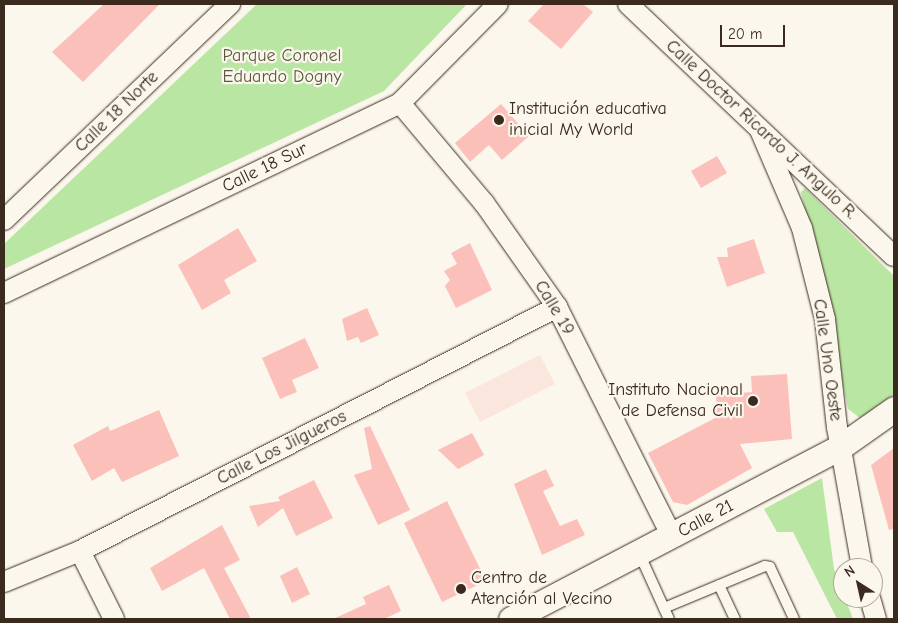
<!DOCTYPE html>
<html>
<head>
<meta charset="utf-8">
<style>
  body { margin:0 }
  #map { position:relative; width:898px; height:623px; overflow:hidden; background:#fbf7ec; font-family:"Comic Neue",sans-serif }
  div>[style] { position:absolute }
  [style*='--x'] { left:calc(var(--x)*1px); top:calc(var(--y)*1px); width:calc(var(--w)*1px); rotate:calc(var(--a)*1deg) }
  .built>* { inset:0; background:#fbe6dd }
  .green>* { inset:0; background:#bae6a4 }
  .building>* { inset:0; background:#fcc0bb }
  .roads { filter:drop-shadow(0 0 1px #3b2a1e) drop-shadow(0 0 1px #3b2a1e) }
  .service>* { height:10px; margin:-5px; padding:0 5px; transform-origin:5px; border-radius:5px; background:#fbf7ec }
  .minor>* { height:20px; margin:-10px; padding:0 10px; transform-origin:10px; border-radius:10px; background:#fbf7ec }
  .tertiary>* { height:25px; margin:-12.5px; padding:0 12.5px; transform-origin:12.5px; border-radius:12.5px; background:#fbf7ec }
  .dots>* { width:14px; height:14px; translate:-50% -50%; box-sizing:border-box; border:2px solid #fbf7ec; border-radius:50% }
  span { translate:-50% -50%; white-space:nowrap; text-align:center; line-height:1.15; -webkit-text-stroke:4.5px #fbf7ec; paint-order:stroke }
  .park-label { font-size:18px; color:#5b5940 }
  .poi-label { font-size:18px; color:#3b2a1e }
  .left { translate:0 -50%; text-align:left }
  .right { translate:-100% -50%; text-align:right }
  .street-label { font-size:18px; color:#3b2a1e }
  .frame { position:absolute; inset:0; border:5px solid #3b2a1e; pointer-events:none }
  .north { position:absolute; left:833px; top:558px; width:50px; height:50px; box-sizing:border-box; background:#fbf7ec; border:1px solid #aea59a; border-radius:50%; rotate:325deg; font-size:14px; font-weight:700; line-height:20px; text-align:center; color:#3b2a1e }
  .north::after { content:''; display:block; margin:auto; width:18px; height:22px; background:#3b2a1e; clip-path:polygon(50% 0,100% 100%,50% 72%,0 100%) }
  .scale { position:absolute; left:720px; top:25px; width:65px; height:22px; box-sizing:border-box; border:2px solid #3b2a1e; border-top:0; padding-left:6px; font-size:15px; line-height:18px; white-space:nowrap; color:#3b2a1e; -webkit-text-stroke:4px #fbf7ec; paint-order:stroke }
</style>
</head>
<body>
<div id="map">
  <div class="built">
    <div style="clip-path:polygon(540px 355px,555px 384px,480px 422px,465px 393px)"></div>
  </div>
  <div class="green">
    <div style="clip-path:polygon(257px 4px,467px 4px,384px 91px,4px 269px,4px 244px)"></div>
    <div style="clip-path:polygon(805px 188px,894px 276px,894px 394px,860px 418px,848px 409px,801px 192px)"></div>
    <div style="clip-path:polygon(822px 478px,834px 569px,853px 619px,837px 619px,793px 532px,777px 532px,764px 509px)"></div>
  </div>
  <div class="building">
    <div style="clip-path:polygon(104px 4px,160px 4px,83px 82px,52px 52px)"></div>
    <div style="clip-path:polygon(544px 4px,583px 4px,593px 12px,561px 49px,528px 21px)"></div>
    <div style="clip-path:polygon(501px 104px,529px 136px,502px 160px,489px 145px,470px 162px,455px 143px)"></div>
    <div style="clip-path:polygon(717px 156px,727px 173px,701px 188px,691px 171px)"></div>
    <div style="clip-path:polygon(238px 228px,257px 261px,224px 280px,231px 293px,202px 310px,178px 265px)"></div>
    <div style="clip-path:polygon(754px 239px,765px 273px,727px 287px,717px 257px,728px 257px,727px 248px)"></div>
    <div style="clip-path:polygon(470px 243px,492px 290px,456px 308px,445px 286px,450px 280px,444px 271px,457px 264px,451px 253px)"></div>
    <div style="clip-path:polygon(367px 308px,379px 335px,361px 343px,358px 337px,347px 341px,342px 319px)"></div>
    <div style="clip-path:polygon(305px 338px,319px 368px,292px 380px,297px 392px,280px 399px,262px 358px)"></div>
    <div style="clip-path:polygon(787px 374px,792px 439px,740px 444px,752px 468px,687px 505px,673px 502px,648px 453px,717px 417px,716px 395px,752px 392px,751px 376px)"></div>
    <div style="clip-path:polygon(159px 410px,179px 456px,122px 482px,114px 468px,92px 481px,73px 445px,108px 426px,110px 431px)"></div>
    <div style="clip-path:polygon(370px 426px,410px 510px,378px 525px,354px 475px,372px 469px,364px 428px)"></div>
    <div style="clip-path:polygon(472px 433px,484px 455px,458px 469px,438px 450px)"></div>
    <div style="clip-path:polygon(894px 448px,894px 529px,889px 530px,871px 465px)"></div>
    <div style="clip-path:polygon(546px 469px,554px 486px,543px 491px,560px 526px,577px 519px,585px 535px,542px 555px,514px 484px)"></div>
    <div style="clip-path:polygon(314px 480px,333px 518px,296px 536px,283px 508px,258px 527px,249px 506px,280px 501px,278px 497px)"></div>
    <div style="clip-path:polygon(447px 501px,486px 581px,442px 602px,404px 523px)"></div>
    <div style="clip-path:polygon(222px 525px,240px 560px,224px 568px,251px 619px,230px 619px,204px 568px,162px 591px,150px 568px)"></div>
    <div style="clip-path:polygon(297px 567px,310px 594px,292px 603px,280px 576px)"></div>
    <div style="clip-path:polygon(389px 585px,401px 611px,384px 619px,333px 619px,366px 604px,363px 597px)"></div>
  </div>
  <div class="roads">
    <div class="service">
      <div style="--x:639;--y:553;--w:72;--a:65.6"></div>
      <div style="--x:719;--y:585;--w:38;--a:65"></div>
      <div style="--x:664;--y:608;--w:109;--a:-22.6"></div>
      <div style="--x:765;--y:566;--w:5;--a:11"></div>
      <div style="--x:770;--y:567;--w:57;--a:65.2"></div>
    </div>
    <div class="minor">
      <div style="--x:628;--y:4;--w:366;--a:43.5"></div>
      <div style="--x:400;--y:103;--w:131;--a:50"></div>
      <div style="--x:484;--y:203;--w:127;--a:54.9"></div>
      <div style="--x:557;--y:307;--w:257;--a:63.4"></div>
      <div style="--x:760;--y:130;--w:107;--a:66.8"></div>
      <div style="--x:802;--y:228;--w:94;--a:75.8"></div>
      <div style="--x:825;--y:319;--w:109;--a:83.7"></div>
      <div style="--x:837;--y:427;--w:143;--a:79.9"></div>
      <div style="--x:4;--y:220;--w:313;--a:-43.7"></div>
      <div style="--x:4;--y:293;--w:439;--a:-25.6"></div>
      <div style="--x:400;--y:103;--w:139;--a:-45.3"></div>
      <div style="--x:80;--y:551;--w:76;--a:63.4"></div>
      <div style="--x:4;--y:582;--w:82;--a:-22.2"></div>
      <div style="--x:80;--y:551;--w:536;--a:-27.09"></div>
      <div style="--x:870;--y:598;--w:22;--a:74"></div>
    </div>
    <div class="tertiary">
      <div style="--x:511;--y:619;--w:371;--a:-27.6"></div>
      <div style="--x:840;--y:447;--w:66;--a:-35.1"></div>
    </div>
  </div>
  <div class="dots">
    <div style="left:499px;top:120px;background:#3b2a1e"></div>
    <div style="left:753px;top:401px;background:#3b2a1e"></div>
    <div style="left:461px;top:589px;background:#3b2a1e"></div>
  </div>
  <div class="park-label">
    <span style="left:282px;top:67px">Parque Coronel<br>Eduardo Dogny</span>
  </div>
  <div class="poi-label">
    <span class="left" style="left:509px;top:120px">Institución educativa<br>inicial My World</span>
    <span class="right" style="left:743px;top:401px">Instituto Nacional<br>de Defensa Civil</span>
    <span class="left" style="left:471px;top:589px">Centro de<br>Atención al Vecino</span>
  </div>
  <div class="street-label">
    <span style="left:117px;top:112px;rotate:-44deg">Calle 18 Norte</span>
    <span style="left:761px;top:130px;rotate:43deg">Calle Doctor Ricardo J. Angulo R.</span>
    <span style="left:265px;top:168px;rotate:-26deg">Calle 18 Sur</span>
    <span style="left:554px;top:308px;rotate:59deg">Calle 19</span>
    <span style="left:827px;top:360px;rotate:82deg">Calle Uno Oeste</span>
    <span style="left:282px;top:448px;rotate:-27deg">Calle Los Jilgueros</span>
    <span style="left:706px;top:519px;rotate:-28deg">Calle 21</span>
  </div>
  <div class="frame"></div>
  <div class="north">N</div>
  <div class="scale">20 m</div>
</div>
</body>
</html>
